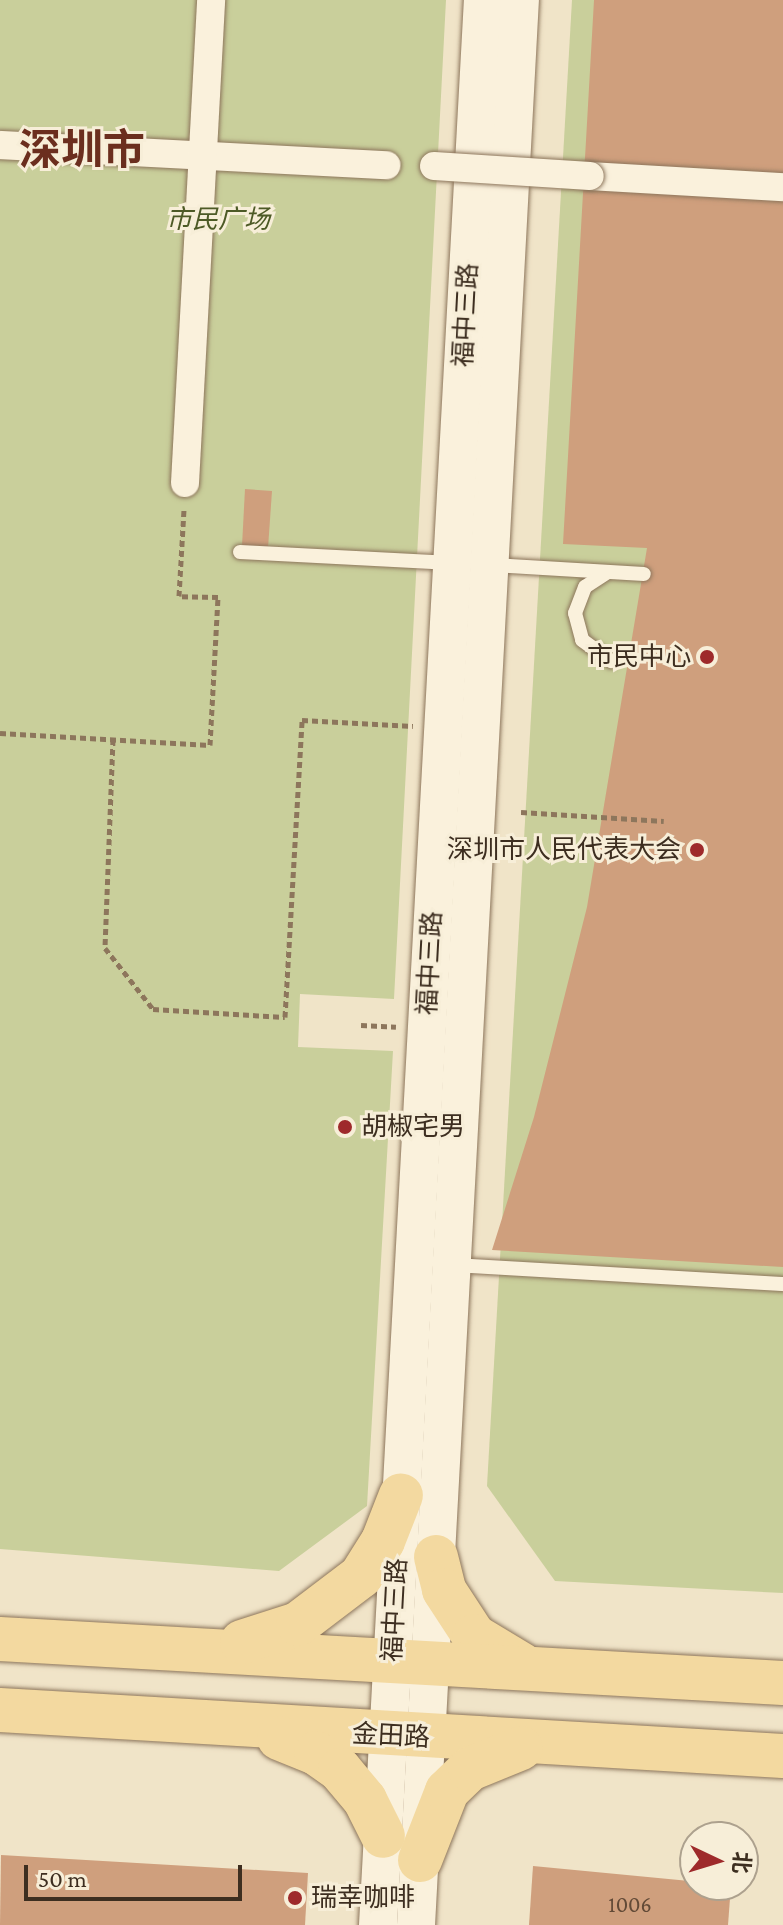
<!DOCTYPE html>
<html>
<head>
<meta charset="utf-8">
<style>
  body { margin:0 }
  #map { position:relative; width:783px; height:1925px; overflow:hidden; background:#f0e4c8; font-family:"Crimson Pro","Noto Sans SC",serif }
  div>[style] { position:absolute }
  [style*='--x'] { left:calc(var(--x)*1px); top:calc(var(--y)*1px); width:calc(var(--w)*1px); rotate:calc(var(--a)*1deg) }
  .green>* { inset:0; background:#c9cf9b }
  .building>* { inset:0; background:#cf9f7d }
  .path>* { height:5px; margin-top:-2.5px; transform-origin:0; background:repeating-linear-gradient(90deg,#8d765c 0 6px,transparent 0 10px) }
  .roads { filter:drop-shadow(0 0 2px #8d765c) drop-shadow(0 0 2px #8d765c) }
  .lane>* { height:14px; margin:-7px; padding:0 7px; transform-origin:7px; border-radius:7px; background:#faf1dc }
  .street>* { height:28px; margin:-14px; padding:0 14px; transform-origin:14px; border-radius:14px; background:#faf1dc }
  .secondary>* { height:38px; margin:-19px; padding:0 19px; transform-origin:19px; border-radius:19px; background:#faf1dc }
  .primary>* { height:44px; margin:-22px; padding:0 22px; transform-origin:22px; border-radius:22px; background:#f3d9a0 }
  .bridges { filter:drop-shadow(0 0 2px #8d765c) drop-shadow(0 0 2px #8d765c) }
  .street-bridge>* { height:28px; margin:-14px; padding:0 14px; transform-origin:14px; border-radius:14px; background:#faf1dc }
  .dots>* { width:22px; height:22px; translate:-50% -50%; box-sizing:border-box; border:4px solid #f7eed8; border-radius:50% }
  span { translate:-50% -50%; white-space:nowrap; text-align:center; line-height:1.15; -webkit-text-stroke:6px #f7eed8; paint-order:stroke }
  .number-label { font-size:22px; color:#624a37 }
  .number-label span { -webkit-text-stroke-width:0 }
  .park-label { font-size:26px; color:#4d5a26; font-style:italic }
  .street-label { font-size:26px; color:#3d2e20 }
  .poi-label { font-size:26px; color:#3d2e20 }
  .right { translate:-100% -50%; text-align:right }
  .left { translate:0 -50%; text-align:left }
  .town-label { font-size:42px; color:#6b2e1e; font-weight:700 }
  .north { position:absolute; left:679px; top:1821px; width:80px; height:80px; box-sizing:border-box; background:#f7eed8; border:2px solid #ada18e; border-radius:50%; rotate:94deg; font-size:22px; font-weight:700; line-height:32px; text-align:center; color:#3d2e20 }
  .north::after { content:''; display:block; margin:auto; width:28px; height:36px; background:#9e2a2b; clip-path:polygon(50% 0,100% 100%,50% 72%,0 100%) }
  .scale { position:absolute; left:24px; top:1865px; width:218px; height:36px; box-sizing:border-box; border:4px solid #3d2e20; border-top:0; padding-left:10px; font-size:24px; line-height:28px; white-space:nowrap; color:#3d2e20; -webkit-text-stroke:6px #f7eed8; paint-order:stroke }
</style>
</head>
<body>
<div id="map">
  <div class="green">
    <div style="clip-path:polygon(0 0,446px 0,394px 999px,300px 994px,298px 1047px,393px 1051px,367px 1506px,279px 1571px,0 1549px)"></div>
    <div style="clip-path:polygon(572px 0,783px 0,783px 1593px,555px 1581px,487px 1486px)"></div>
  </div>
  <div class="building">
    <div style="clip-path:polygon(594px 0,783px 0,783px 1267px,492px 1250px,534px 1117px,587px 907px,647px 548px,563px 544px)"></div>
    <div style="clip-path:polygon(245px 489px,272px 491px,268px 548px,242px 546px)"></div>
    <div style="clip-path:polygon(1px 1855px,308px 1873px,305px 1925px,0 1925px)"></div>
    <div style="clip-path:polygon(533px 1866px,731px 1885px,728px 1925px,529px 1925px)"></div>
  </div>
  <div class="path">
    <div style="--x:0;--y:733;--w:210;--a:3.3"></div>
    <div style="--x:210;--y:745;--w:148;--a:-86.9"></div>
    <div style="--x:218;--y:597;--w:39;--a:-179"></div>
    <div style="--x:179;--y:596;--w:86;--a:-86.7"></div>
    <div style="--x:113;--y:739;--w:209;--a:92.2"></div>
    <div style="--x:105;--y:948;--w:78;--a:51.8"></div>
    <div style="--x:153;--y:1009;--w:132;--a:3.5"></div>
    <div style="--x:285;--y:1017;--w:297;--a:-86.7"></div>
    <div style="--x:302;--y:720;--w:111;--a:3.1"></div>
    <div style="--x:521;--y:812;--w:143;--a:3.6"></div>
    <div style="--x:361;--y:1025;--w:35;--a:3"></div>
  </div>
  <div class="roads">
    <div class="lane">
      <div style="--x:240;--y:552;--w:212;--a:3"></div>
      <div style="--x:493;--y:565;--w:151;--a:3.4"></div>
      <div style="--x:608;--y:572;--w:27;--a:147"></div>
      <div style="--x:585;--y:587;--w:28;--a:111"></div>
      <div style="--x:575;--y:613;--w:28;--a:75"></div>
      <div style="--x:582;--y:640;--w:36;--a:36"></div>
      <div style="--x:452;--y:1265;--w:332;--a:3.3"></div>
    </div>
    <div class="street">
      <div style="--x:0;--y:145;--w:387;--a:3"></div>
      <div style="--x:590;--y:176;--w:193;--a:3.3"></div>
      <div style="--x:185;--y:483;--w:484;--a:-86.9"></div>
    </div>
    <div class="secondary">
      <div style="--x:378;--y:1925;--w:1928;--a:-86.88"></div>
      <div style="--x:416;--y:1925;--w:1928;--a:-86.91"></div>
    </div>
    <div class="primary">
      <div style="--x:436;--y:1557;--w:34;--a:76"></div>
      <div style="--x:444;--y:1590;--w:55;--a:56.9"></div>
      <div style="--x:474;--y:1636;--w:56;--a:31.1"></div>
      <div style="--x:0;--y:1639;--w:784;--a:3.22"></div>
      <div style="--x:242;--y:1642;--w:59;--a:-17.8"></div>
      <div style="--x:298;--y:1624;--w:79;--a:-37.3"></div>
      <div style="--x:361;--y:1576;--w:41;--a:-57.8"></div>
      <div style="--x:383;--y:1541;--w:49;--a:-68.6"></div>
      <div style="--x:0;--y:1710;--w:784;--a:3.36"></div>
      <div style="--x:279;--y:1738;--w:40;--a:22"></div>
      <div style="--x:316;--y:1753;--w:29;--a:35"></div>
      <div style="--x:340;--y:1770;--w:39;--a:50"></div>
      <div style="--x:365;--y:1800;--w:40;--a:63.4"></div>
      <div style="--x:420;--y:1860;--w:74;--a:-68.6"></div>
      <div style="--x:447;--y:1791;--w:32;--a:-44"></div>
      <div style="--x:470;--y:1769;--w:55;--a:-22.4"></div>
    </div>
  </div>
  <div class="bridges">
    <div class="street-bridge">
      <div style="--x:434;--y:166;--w:156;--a:3.7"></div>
    </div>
  </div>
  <div class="dots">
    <div style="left:707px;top:657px;background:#9e2a2b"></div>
    <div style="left:697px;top:850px;background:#9e2a2b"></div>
    <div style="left:345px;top:1127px;background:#9e2a2b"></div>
    <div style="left:295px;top:1898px;background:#9e2a2b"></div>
  </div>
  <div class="number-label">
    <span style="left:630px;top:1905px">1006</span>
  </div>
  <div class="park-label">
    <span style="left:218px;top:220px">市民广场</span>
  </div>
  <div class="street-label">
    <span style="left:466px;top:315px;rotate:-87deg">福中三路</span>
    <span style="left:430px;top:963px;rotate:-87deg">福中三路</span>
    <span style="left:395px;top:1610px;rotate:-87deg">福中三路</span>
    <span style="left:391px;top:1736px;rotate:3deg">金田路</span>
  </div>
  <div class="poi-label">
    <span class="right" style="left:691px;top:657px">市民中心</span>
    <span class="right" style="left:681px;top:850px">深圳市人民代表大会</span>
    <span class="left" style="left:361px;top:1127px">胡椒宅男</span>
    <span class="left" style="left:311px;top:1898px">瑞幸咖啡</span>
  </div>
  <div class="town-label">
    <span style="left:82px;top:150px">深圳市</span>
  </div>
  <div class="north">北</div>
  <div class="scale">50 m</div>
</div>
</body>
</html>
